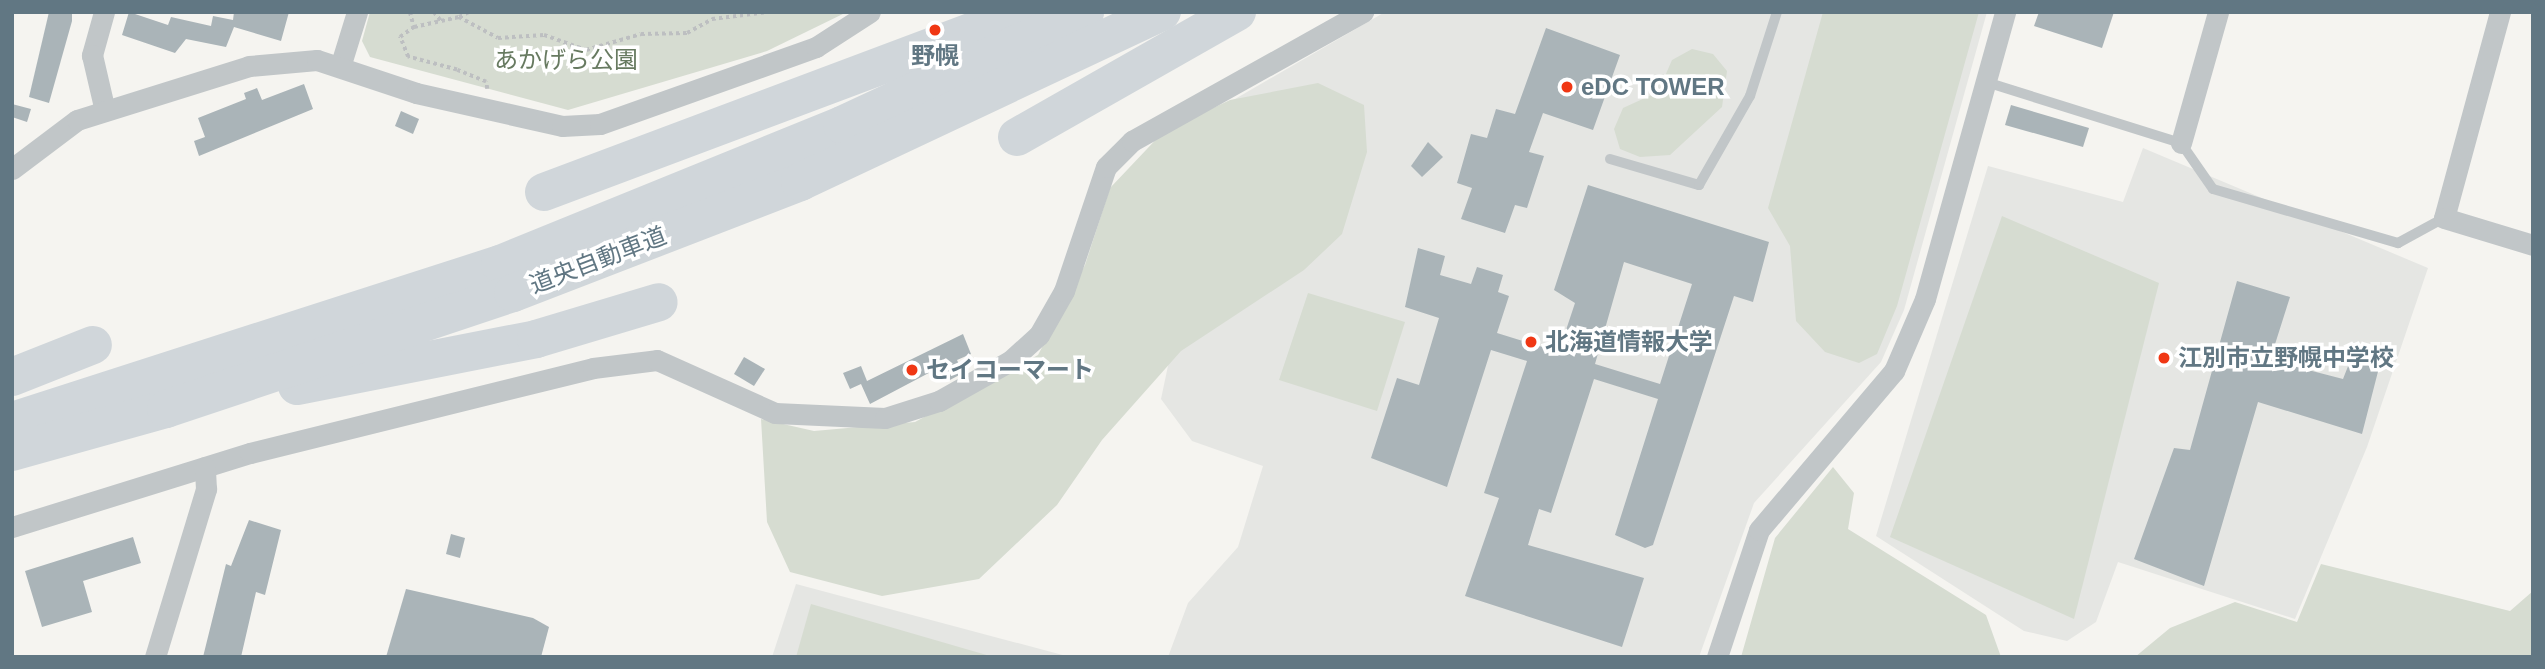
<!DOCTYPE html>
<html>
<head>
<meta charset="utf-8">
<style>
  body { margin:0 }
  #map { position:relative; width:2545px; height:669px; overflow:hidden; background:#f5f4f0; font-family:Arial,"Noto Sans JP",sans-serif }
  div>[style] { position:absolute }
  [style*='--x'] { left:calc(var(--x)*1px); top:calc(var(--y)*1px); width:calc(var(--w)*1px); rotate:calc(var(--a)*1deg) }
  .built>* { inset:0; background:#e5e6e3 }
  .green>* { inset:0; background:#d6dcd1 }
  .building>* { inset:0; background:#aab4b8 }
  .path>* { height:3.5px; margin-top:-1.75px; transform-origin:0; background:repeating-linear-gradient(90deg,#bdbfc1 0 3.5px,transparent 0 7px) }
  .lane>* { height:10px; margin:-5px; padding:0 5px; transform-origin:5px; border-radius:5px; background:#c1c6c8 }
  .street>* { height:21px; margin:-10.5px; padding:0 10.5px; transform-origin:10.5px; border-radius:10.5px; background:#c1c6c8 }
  .highway>* { height:38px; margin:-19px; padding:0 19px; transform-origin:19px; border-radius:19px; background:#d0d6da }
  .dots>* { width:19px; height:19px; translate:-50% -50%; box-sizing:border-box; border:4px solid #fff; border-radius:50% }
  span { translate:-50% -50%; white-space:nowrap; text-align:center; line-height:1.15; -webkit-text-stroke:7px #fff; paint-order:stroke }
  .poi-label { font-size:24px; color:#617783; font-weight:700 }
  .left { translate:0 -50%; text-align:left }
  .park-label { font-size:24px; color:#677a60 }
  .street-label { font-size:24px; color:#617783 }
  .frame { position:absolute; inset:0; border:14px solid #617783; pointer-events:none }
</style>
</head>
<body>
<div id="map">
  <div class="built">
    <div style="clip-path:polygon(1385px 12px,1987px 12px,1904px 310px,1881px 362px,1754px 503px,1699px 657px,1168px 657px,1188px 603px,1238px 547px,1263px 466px,1192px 441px,1161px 399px,1177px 323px,1168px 138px)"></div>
    <div style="clip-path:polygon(2143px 148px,2428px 268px,2367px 447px,2295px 619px,2118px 562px,2096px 622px,2067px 641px,2024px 631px,1876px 536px,1988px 166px,2123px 202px)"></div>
    <div style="clip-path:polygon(796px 584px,1070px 657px,772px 657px)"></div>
  </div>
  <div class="green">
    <div style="clip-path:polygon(370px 12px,847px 12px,767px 51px,568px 110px,370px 57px,362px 41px)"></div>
    <div style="clip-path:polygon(1823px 12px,1979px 12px,1897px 306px,1877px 354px,1859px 363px,1825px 352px,1796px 321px,1790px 246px,1768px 208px)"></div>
    <div style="clip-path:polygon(1692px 49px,1713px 54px,1727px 71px,1722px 107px,1670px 155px,1640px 157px,1620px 149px,1614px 129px,1623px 108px,1658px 92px,1672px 60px)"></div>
    <div style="clip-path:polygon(1318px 83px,1364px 105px,1367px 152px,1342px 234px,1304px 270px,1181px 351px,1102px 440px,1057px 505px,979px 579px,882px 596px,790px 572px,767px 522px,761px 419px,814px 431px,915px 422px,1038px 355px,1085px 265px,1110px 188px,1164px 131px,1230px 100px)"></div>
    <div style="clip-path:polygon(2002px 216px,2159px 283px,2074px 619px,1890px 537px)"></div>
    <div style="clip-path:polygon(1308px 293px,1405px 322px,1377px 411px,1279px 380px)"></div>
    <div style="clip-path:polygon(1833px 467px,1854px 493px,1848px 529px,1986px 615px,2001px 657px,1741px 657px,1775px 538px)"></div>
    <div style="clip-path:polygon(2321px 564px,2510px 611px,2533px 591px,2533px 657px,2135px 657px,2170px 628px,2235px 602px,2297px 622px)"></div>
    <div style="clip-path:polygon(811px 604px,990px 656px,990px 657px,796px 657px)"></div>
  </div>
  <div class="building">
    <div style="clip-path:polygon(49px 12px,72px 12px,72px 21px,49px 103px,29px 97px)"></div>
    <div style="clip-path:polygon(129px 12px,168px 25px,171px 17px,211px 26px,213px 16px,233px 20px,234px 12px,289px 12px,281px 41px,234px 27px,226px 47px,186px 39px,175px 53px,122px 35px)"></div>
    <div style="clip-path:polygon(2039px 12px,2114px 12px,2102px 48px,2034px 26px)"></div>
    <div style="clip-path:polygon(1546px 28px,1620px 55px,1593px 130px,1543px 113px,1529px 152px,1544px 156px,1527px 208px,1515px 205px,1505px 233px,1461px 219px,1472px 188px,1457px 183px,1471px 134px,1487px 138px,1496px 109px,1515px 114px)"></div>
    <div style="clip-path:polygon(304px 84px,313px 109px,199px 156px,194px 141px,205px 137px,198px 118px,246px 99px,244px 93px,257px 88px,262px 100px)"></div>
    <div style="clip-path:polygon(12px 104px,31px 109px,27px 122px,12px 117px)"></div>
    <div style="clip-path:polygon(2011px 105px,2089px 128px,2083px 147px,2005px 125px)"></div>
    <div style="clip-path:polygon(401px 111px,419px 119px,413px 134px,395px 126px)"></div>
    <div style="clip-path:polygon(1428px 142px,1443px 157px,1422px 177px,1411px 166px)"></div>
    <div style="clip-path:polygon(evenodd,1588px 185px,1769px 242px,1753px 302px,1734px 296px,1653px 545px,1645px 548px,1615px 535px,1658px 399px,1594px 379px,1551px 513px,1539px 509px,1528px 545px,1644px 578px,1622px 647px,1465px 596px,1499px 498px,1484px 493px,1527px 361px,1491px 350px,1447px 487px,1371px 458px,1397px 378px,1419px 385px,1439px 318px,1405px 307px,1418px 248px,1445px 256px,1440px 275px,1471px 284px,1477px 267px,1503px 275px,1498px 292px,1509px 296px,1497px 333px,1549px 349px,1555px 333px,1564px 336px,1575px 303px,1554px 290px,1588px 185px,1624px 262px,1692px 284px,1660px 384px,1595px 364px,1624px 262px)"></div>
    <div style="clip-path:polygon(2237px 281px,2290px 297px,2270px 360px,2343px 379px,2356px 346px,2383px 352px,2362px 434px,2258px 402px,2204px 586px,2134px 559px,2174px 448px,2190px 450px)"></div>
    <div style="clip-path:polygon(963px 334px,971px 354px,957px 360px,963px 373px,948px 381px,942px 366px,870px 404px,861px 384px,850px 389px,843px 373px,861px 366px,867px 381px)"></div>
    <div style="clip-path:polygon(744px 357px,765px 369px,754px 386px,734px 374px)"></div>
    <div style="clip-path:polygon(249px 520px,281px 530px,265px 595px,256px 592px,241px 657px,203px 657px,226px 564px,231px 566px)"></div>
    <div style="clip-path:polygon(451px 534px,465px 538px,460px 558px,446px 554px)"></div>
    <div style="clip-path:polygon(133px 537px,141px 563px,83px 581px,92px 612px,42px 627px,25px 571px)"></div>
    <div style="clip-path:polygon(406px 589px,533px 618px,549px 627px,541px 657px,386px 657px)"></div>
  </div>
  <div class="path">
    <div style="--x:410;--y:12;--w:16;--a:75"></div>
    <div style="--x:434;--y:12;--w:11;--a:52"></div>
    <div style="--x:459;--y:17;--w:11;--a:-27"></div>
    <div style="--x:487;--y:89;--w:7;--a:-98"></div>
    <div style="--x:486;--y:82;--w:31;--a:-158"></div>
    <div style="--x:457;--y:70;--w:51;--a:-165.1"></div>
    <div style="--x:408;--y:57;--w:22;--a:-112"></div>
    <div style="--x:400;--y:37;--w:17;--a:-36"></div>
    <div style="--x:414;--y:27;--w:46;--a:-12.5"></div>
    <div style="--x:459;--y:17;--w:44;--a:28.3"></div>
    <div style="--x:498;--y:38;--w:46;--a:-3.7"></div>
    <div style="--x:544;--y:35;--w:45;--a:19.7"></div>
    <div style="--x:586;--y:50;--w:57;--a:-16.2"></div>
    <div style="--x:641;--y:34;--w:46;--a:-1.2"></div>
    <div style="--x:687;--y:33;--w:29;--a:-29"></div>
    <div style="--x:712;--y:19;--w:56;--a:-7.1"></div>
  </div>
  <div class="lane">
    <div style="--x:1986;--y:82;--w:204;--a:17.4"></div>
    <div style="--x:2181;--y:143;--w:56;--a:55.2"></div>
    <div style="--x:2213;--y:189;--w:193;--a:16.3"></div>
    <div style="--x:2398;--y:243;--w:52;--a:-28.5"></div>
    <div style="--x:1610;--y:159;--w:93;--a:16.3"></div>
    <div style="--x:1699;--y:185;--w:103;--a:-60.2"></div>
    <div style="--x:1750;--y:96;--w:88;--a:-72.2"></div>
  </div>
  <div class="street">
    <div style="--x:104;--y:12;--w:45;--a:105.6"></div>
    <div style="--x:92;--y:55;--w:57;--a:76.9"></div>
    <div style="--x:2500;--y:12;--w:213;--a:105.2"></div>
    <div style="--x:2444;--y:218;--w:93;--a:16.9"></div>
    <div style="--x:340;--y:67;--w:58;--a:-72.8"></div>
    <div style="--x:2181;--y:143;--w:136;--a:-74.2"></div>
    <div style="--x:12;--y:169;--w:81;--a:-37"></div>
    <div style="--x:77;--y:120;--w:180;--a:-17.4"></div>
    <div style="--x:249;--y:66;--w:68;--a:-5"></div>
    <div style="--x:317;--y:60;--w:104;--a:18.4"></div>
    <div style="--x:416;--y:93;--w:150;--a:12.7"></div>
    <div style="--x:562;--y:126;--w:38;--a:-3"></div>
    <div style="--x:600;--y:124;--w:229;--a:-19.6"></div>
    <div style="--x:816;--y:47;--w:64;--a:-32.9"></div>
    <div style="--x:12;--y:527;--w:249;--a:-17.3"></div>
    <div style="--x:250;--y:453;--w:353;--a:-13.9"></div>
    <div style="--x:593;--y:368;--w:64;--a:-7.1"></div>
    <div style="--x:657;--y:360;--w:129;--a:24.2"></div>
    <div style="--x:775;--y:413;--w:110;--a:2.6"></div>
    <div style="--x:885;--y:418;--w:57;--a:-17.5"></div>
    <div style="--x:939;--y:401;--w:81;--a:-29.4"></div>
    <div style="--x:1010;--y:361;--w:39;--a:-42"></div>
    <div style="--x:1039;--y:335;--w:51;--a:-60.4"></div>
    <div style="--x:1064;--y:291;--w:131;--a:-71.3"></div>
    <div style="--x:1106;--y:167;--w:37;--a:-45"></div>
    <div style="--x:1132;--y:141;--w:265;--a:-29.2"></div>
    <div style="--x:155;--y:657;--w:176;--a:-73.1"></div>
    <div style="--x:206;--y:489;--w:22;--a:-93"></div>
    <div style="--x:1717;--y:657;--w:134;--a:-71.7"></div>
    <div style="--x:1759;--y:530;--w:209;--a:-49.7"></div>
    <div style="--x:1894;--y:371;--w:78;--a:-66.7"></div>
    <div style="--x:1925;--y:299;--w:298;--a:-74.4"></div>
  </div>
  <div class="highway">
    <div style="--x:1017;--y:137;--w:253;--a:-29.6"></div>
    <div style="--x:544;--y:192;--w:513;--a:-20.56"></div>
    <div style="--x:12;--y:377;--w:87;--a:-21.6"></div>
    <div style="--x:297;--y:386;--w:244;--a:-11.1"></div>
    <div style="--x:536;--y:339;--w:128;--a:-16.7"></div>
    <div style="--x:12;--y:421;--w:513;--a:-17.83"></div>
    <div style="--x:500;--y:264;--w:369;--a:-22.1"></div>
    <div style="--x:842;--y:125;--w:268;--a:-24.9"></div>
    <div style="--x:12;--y:452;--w:160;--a:-15.6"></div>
    <div style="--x:166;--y:409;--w:366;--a:-18.5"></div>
    <div style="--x:513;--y:293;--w:308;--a:-21.1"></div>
    <div style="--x:800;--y:182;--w:400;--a:-25.2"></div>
  </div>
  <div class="dots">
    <div style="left:935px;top:30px;background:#f03714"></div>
    <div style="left:1567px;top:87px;background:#f03714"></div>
    <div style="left:1531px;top:342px;background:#f03714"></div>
    <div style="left:2164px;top:358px;background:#f03714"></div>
    <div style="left:912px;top:370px;background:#f03714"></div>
  </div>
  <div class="poi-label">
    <span style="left:935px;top:56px">野幌</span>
    <span class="left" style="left:1581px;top:87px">eDC TOWER</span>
    <span class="left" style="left:1545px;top:342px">北海道情報大学</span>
    <span class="left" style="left:2178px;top:358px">江別市立野幌中学校</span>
    <span class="left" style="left:926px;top:370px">セイコーマート</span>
  </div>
  <div class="park-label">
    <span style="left:566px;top:60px">あかげら公園</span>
  </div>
  <div class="street-label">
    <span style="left:598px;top:260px;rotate:-21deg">道央自動車道</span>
  </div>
  <div class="frame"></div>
</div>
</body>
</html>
